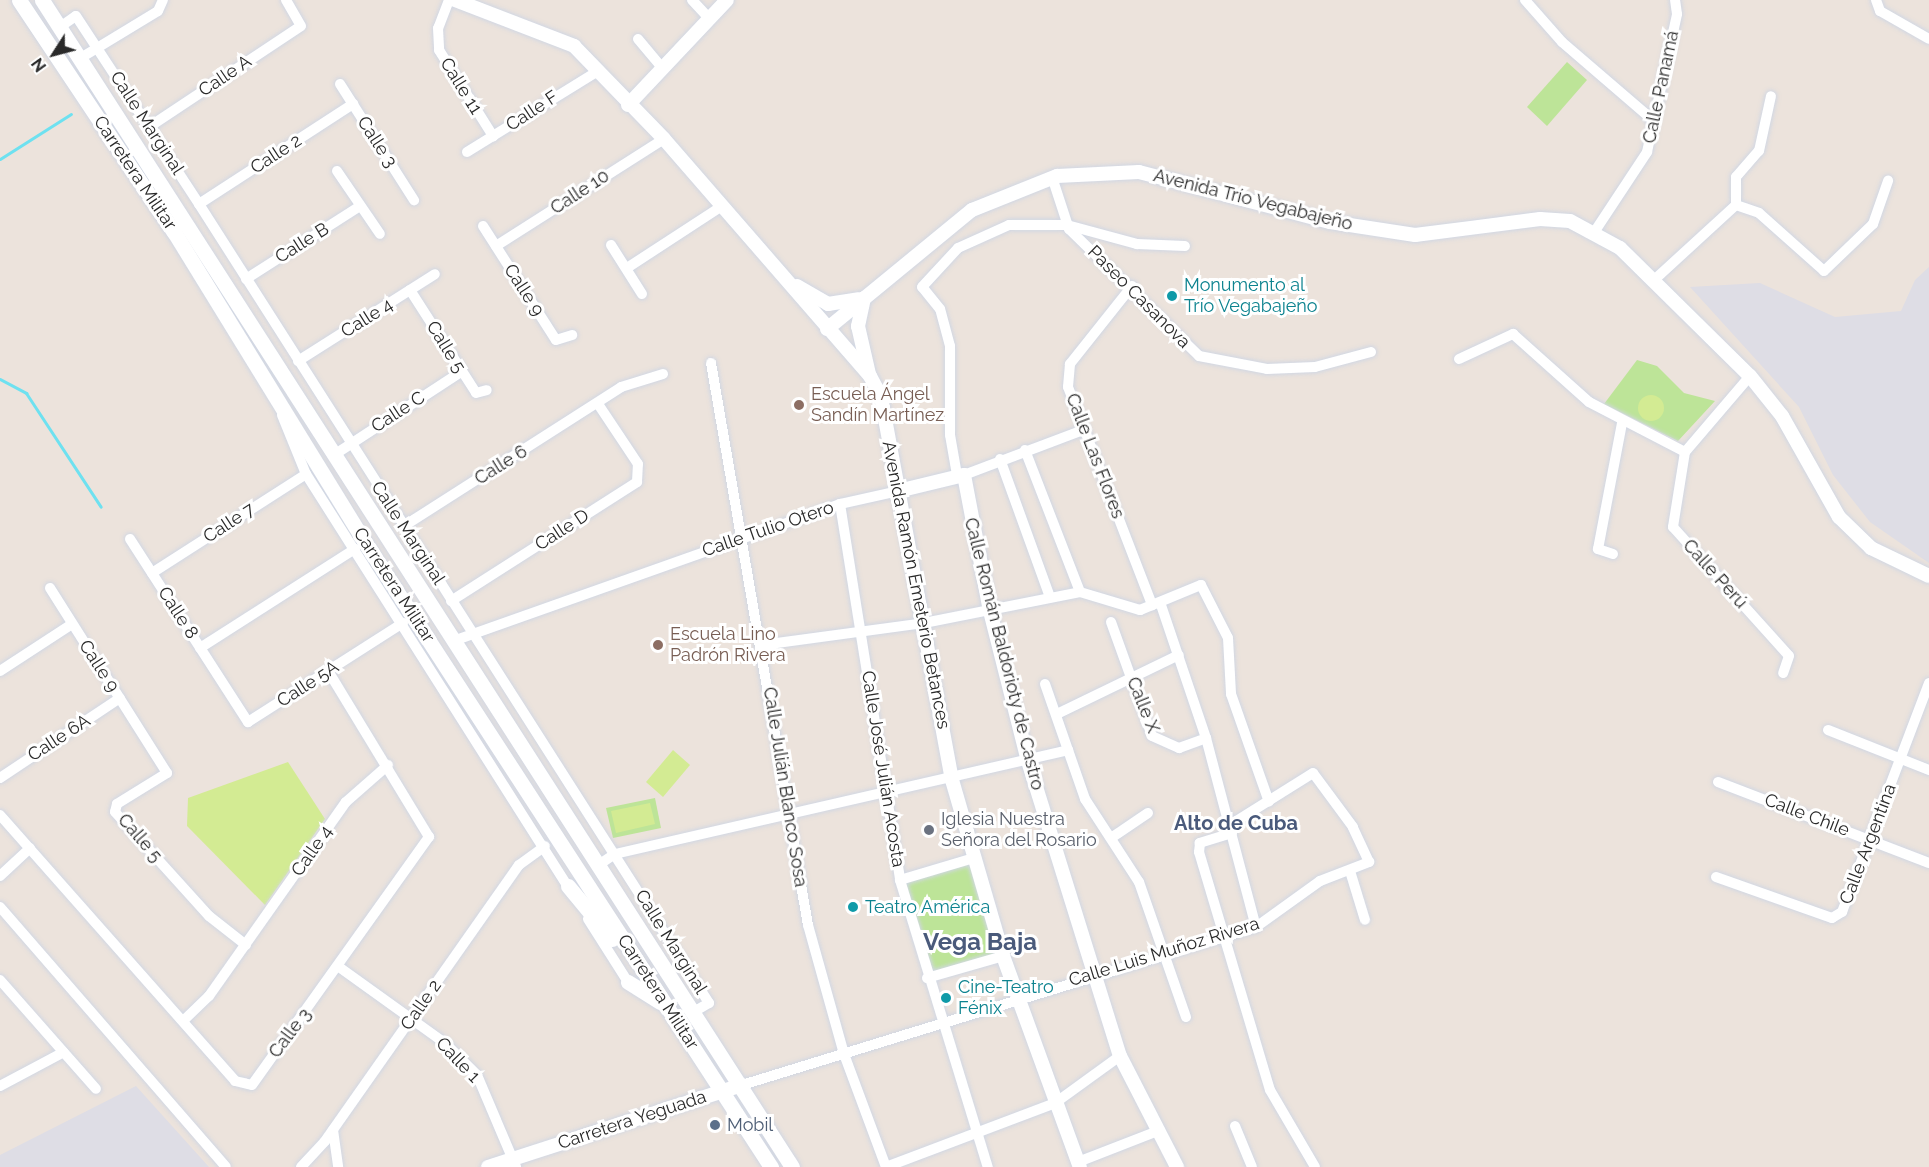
<!DOCTYPE html>
<html>
<head>
<meta charset="utf-8">
<style>
  body { margin:0 }
  #map { position:relative; width:1929px; height:1167px; overflow:hidden; background:#ece3dc; font-family:Raleway,sans-serif }
  div>[style] { position:absolute }
  [style*='--x'] { left:calc(var(--x)*1px); top:calc(var(--y)*1px); width:calc(var(--w)*1px); rotate:calc(var(--a)*1deg) }
  .industrial>* { inset:0; background:#dedde5 }
  .green>* { inset:0; background:#bde498 }
  .pitch>* { inset:0; background:#d3eb93 }
  .round { border-radius:50% }
  .stream>* { height:3px; margin:-1.5px; padding:0 1.5px; transform-origin:1.5px; border-radius:1.5px; background:#6ee1f0 }
  .roads { filter:drop-shadow(0 0 2px #d1d7e3) drop-shadow(0 0 2px #d1d7e3) }
  .minor>* { height:10px; margin:-5px; padding:0 5px; transform-origin:5px; border-radius:5px; background:#fff }
  .tertiary>* { height:14px; margin:-7px; padding:0 7px; transform-origin:7px; border-radius:7px; background:#fff }
  .secondary>* { height:15px; margin:-7.5px; padding:0 7.5px; transform-origin:7.5px; border-radius:7.5px; background:#fff }
  .dots>* { width:16px; height:16px; translate:-50% -50%; box-sizing:border-box; border:3px solid #fff; border-radius:50% }
  span { translate:-50% -50%; white-space:nowrap; text-align:center; line-height:1.15; -webkit-text-stroke:6px #fff; paint-order:stroke }
  .street-label { font-size:18px; color:#2a2a2a }
  .culture-label { font-size:18px; color:#0d838f }
  .left { translate:0 -50%; text-align:left }
  .education-label { font-size:18px; color:#785e54 }
  .worship-label { font-size:18px; color:#5b616d }
  .service-label { font-size:18px; color:#4e5e75 }
  .neighbourhood-label { font-size:20px; color:#4a5a7b; font-weight:700 }
  .district-label { font-size:24px; color:#4a5a7b; font-weight:700 }
  .north { position:absolute; left:24px; top:24px; width:60px; height:60px; -webkit-text-stroke:4px #fff; paint-order:stroke; rotate:234deg; font-size:16px; font-weight:700; line-height:24px; text-align:center; color:#2a2a2a }
  .north::after { content:''; display:block; margin:auto; width:21px; height:27px; background:#2a2a2a; clip-path:polygon(50% 0,100% 100%,50% 72%,0 100%) }
</style>
</head>
<body>
<div id="map">
  <div class="industrial">
    <div style="clip-path:polygon(1929px 267px,1929px 563px,1870px 522px,1833px 475px,1799px 407px,1690px 287px,1760px 283px,1835px 317px,1901px 311px,1915px 280px)"></div>
    <div style="clip-path:polygon(136px 1086px,209px 1167px,0 1167px,0 1155px)"></div>
  </div>
  <div class="green">
    <div style="clip-path:polygon(1567px 62px,1587px 80px,1547px 126px,1527px 107px)"></div>
    <div style="clip-path:polygon(1637px 360px,1657px 366px,1684px 393px,1715px 401px,1678px 441px,1604px 404px)"></div>
    <div style="clip-path:polygon(655px 798px,661px 828px,613px 838px,606px 808px)"></div>
    <div style="clip-path:polygon(974px 862px,1000px 954px,931px 973px,905px 881px)"></div>
  </div>
  <div class="pitch">
    <div class="round" style="left:1638px;top:395px;width:26px;height:26px"></div>
    <div style="clip-path:polygon(673px 750px,690px 765px,663px 797px,646px 782px)"></div>
    <div style="clip-path:polygon(288px 762px,325px 819px,265px 905px,187px 826px,188px 798px)"></div>
    <div style="clip-path:polygon(650px 803px,655px 824px,616px 833px,611px 811px)"></div>
  </div>
  <div class="stream">
    <div style="--x:0;--y:159;--w:84;--a:-32.4"></div>
    <div style="--x:0;--y:379;--w:30;--a:28"></div>
    <div style="--x:26;--y:393;--w:136;--a:56.7"></div>
  </div>
  <div class="roads">
    <div class="minor">
      <div style="--x:449;--y:0;--w:30;--a:111"></div>
      <div style="--x:438;--y:28;--w:22;--a:87"></div>
      <div style="--x:439;--y:50;--w:102;--a:57.9"></div>
      <div style="--x:692;--y:0;--w:25;--a:47"></div>
      <div style="--x:1525;--y:0;--w:56;--a:48.6"></div>
      <div style="--x:1562;--y:42;--w:121;--a:40.7"></div>
      <div style="--x:1876;--y:0;--w:12;--a:70"></div>
      <div style="--x:1880;--y:11;--w:56;--a:29.7"></div>
      <div style="--x:60;--y:27;--w:19;--a:-35"></div>
      <div style="--x:76;--y:16;--w:225;--a:56.8"></div>
      <div style="--x:199;--y:204;--w:948;--a:57.45"></div>
      <div style="--x:709;--y:1003;--w:16;--a:150"></div>
      <div style="--x:638;--y:39;--w:38;--a:50"></div>
      <div style="--x:79;--y:59;--w:92;--a:-31.3"></div>
      <div style="--x:158;--y:11;--w:12;--a:-66"></div>
      <div style="--x:340;--y:84;--w:138;--a:57.5"></div>
      <div style="--x:149;--y:127;--w:182;--a:-33.6"></div>
      <div style="--x:301;--y:26;--w:30;--a:-120"></div>
      <div style="--x:467;--y:152;--w:154;--a:-31.7"></div>
      <div style="--x:337;--y:171;--w:76;--a:55.7"></div>
      <div style="--x:1052;--y:177;--w:55;--a:71.9"></div>
      <div style="--x:1069;--y:229;--w:182;--a:44.3"></div>
      <div style="--x:1199;--y:356;--w:69;--a:10.8"></div>
      <div style="--x:1267;--y:369;--w:48;--a:-2.4"></div>
      <div style="--x:1315;--y:367;--w:58;--a:-15"></div>
      <div style="--x:199;--y:204;--w:184;--a:-33"></div>
      <div style="--x:1736;--y:205;--w:28;--a:-90"></div>
      <div style="--x:1736;--y:177;--w:35;--a:-49"></div>
      <div style="--x:1759;--y:151;--w:56;--a:-77.7"></div>
      <div style="--x:483;--y:226;--w:135;--a:57.4"></div>
      <div style="--x:556;--y:340;--w:17;--a:-17"></div>
      <div style="--x:1595;--y:231;--w:95;--a:-56.6"></div>
      <div style="--x:1647;--y:152;--w:141;--a:-77.7"></div>
      <div style="--x:1677;--y:14;--w:14;--a:-98"></div>
      <div style="--x:611;--y:245;--w:58;--a:57.7"></div>
      <div style="--x:496;--y:246;--w:199;--a:-32.5"></div>
      <div style="--x:627;--y:268;--w:110;--a:-33.1"></div>
      <div style="--x:246;--y:279;--w:132;--a:-32.6"></div>
      <div style="--x:1653;--y:281;--w:113;--a:-42.5"></div>
      <div style="--x:1736;--y:205;--w:24;--a:19"></div>
      <div style="--x:1759;--y:213;--w:87;--a:41.7"></div>
      <div style="--x:1824;--y:271;--w:68;--a:-43.8"></div>
      <div style="--x:1873;--y:224;--w:46;--a:-70.8"></div>
      <div style="--x:1132;--y:286;--w:100;--a:128.5"></div>
      <div style="--x:1070;--y:364;--w:23;--a:95"></div>
      <div style="--x:1068;--y:387;--w:234;--a:68.9"></div>
      <div style="--x:410;--y:290;--w:122;--a:57.3"></div>
      <div style="--x:476;--y:393;--w:11;--a:-15"></div>
      <div style="--x:1459;--y:359;--w:60;--a:-24.8"></div>
      <div style="--x:1513;--y:334;--w:102;--a:41.8"></div>
      <div style="--x:1589;--y:402;--w:108;--a:27.5"></div>
      <div style="--x:298;--y:361;--w:162;--a:-32.4"></div>
      <div style="--x:711;--y:363;--w:570;--a:80.21"></div>
      <div style="--x:808;--y:925;--w:134;--a:74.4"></div>
      <div style="--x:844;--y:1054;--w:121;--a:69.6"></div>
      <div style="--x:886;--y:1167;--w:181;--a:-20.7"></div>
      <div style="--x:1055;--y:1103;--w:80;--a:-35.9"></div>
      <div style="--x:1750;--y:376;--w:100;--a:130.5"></div>
      <div style="--x:1685;--y:452;--w:76;--a:99.1"></div>
      <div style="--x:1673;--y:527;--w:173;--a:48"></div>
      <div style="--x:1789;--y:656;--w:18;--a:109"></div>
      <div style="--x:282;--y:415;--w:64;--a:67.9"></div>
      <div style="--x:306;--y:474;--w:493;--a:57.6"></div>
      <div style="--x:1025;--y:450;--w:152;--a:68.8"></div>
      <div style="--x:337;--y:453;--w:148;--a:-33.2"></div>
      <div style="--x:1000;--y:459;--w:147;--a:70.1"></div>
      <div style="--x:957;--y:475;--w:41;--a:-99.9"></div>
      <div style="--x:950;--y:435;--w:89;--a:-90"></div>
      <div style="--x:950;--y:346;--w:38;--a:-105"></div>
      <div style="--x:940;--y:309;--w:28;--a:-129"></div>
      <div style="--x:922;--y:287;--w:53;--a:-47.3"></div>
      <div style="--x:958;--y:248;--w:56;--a:-24.3"></div>
      <div style="--x:1009;--y:225;--w:58;--a:0"></div>
      <div style="--x:1067;--y:225;--w:73;--a:15.2"></div>
      <div style="--x:1137;--y:244;--w:48;--a:2.4"></div>
      <div style="--x:964;--y:475;--w:127;--a:-20.7"></div>
      <div style="--x:840;--y:504;--w:381;--a:80.9"></div>
      <div style="--x:900;--y:880;--w:300;--a:73"></div>
      <div style="--x:404;--y:526;--w:258;--a:-32.6"></div>
      <div style="--x:621;--y:387;--w:44;--a:-17.2"></div>
      <div style="--x:130;--y:539;--w:218;--a:57.2"></div>
      <div style="--x:248;--y:722;--w:184;--a:-32.6"></div>
      <div style="--x:1613;--y:554;--w:16;--a:-162"></div>
      <div style="--x:1598;--y:549;--w:128;--a:-79.2"></div>
      <div style="--x:152;--y:573;--w:183;--a:-32.7"></div>
      <div style="--x:50;--y:588;--w:219;--a:57.7"></div>
      <div style="--x:167;--y:773;--w:59;--a:148.2"></div>
      <div style="--x:117;--y:804;--w:8;--a:104"></div>
      <div style="--x:115;--y:812;--w:140;--a:47.9"></div>
      <div style="--x:209;--y:916;--w:47;--a:38.1"></div>
      <div style="--x:451;--y:601;--w:221;--a:-32.6"></div>
      <div style="--x:637;--y:482;--w:18;--a:-87"></div>
      <div style="--x:638;--y:464;--w:72;--a:-123.7"></div>
      <div style="--x:1161;--y:605;--w:140;--a:71.3"></div>
      <div style="--x:1206;--y:738;--w:196;--a:75.2"></div>
      <div style="--x:1111;--y:622;--w:121;--a:70.2"></div>
      <div style="--x:1152;--y:736;--w:30;--a:24"></div>
      <div style="--x:1179;--y:748;--w:29;--a:-20"></div>
      <div style="--x:456;--y:640;--w:407;--a:-19.5"></div>
      <div style="--x:840;--y:504;--w:59;--a:-12.6"></div>
      <div style="--x:762;--y:645;--w:163;--a:-7.7"></div>
      <div style="--x:924;--y:623;--w:159;--a:-11.2"></div>
      <div style="--x:1080;--y:592;--w:63;--a:16.7"></div>
      <div style="--x:1140;--y:610;--w:66;--a:-22.3"></div>
      <div style="--x:1201;--y:585;--w:59;--a:63"></div>
      <div style="--x:1228;--y:638;--w:56;--a:86.9"></div>
      <div style="--x:1231;--y:694;--w:114;--a:70.6"></div>
      <div style="--x:200;--y:648;--w:184;--a:-32.6"></div>
      <div style="--x:0;--y:671;--w:86;--a:-33.1"></div>
      <div style="--x:1045;--y:684;--w:122;--a:70.8"></div>
      <div style="--x:1085;--y:799;--w:99;--a:57"></div>
      <div style="--x:1139;--y:882;--w:143;--a:70.8"></div>
      <div style="--x:1059;--y:713;--w:133;--a:-25.8"></div>
      <div style="--x:1828;--y:730;--w:109;--a:21.6"></div>
      <div style="--x:0;--y:778;--w:144;--a:-33.7"></div>
      <div style="--x:1718;--y:782;--w:226;--a:21"></div>
      <div style="--x:0;--y:815;--w:355;--a:48.5"></div>
      <div style="--x:235;--y:1081;--w:17;--a:13"></div>
      <div style="--x:252;--y:1085;--w:305;--a:-54.5"></div>
      <div style="--x:429;--y:837;--w:194;--a:-121.3"></div>
      <div style="--x:1232;--y:833;--w:34;--a:163"></div>
      <div style="--x:1200;--y:843;--w:9;--a:96"></div>
      <div style="--x:1199;--y:852;--w:248;--a:73.4"></div>
      <div style="--x:1270;--y:1090;--w:89;--a:59.7"></div>
      <div style="--x:1114;--y:836;--w:41;--a:-34.1"></div>
      <div style="--x:600;--y:864;--w:18;--a:-34"></div>
      <div style="--x:615;--y:854;--w:465;--a:-12.9"></div>
      <div style="--x:1350;--y:871;--w:51;--a:73"></div>
      <div style="--x:0;--y:876;--w:41;--a:-43"></div>
      <div style="--x:1716;--y:877;--w:123;--a:19.5"></div>
      <div style="--x:1832;--y:918;--w:12;--a:-31"></div>
      <div style="--x:1842;--y:912;--w:245;--a:-69.2"></div>
      <div style="--x:900;--y:880;--w:77;--a:-16.6"></div>
      <div style="--x:0;--y:907;--w:344;--a:49"></div>
      <div style="--x:588;--y:919;--w:75;--a:57.6"></div>
      <div style="--x:339;--y:967;--w:132;--a:35.7"></div>
      <div style="--x:446;--y:1044;--w:44;--a:45"></div>
      <div style="--x:477;--y:1075;--w:100;--a:67"></div>
      <div style="--x:927;--y:978;--w:79;--a:-16.1"></div>
      <div style="--x:0;--y:980;--w:145;--a:48.6"></div>
      <div style="--x:183;--y:1021;--w:36;--a:-44"></div>
      <div style="--x:209;--y:996;--w:237;--a:-54.8"></div>
      <div style="--x:346;--y:802;--w:56;--a:-41.4"></div>
      <div style="--x:742;--y:1085;--w:538;--a:-17.09"></div>
      <div style="--x:1256;--y:927;--w:79;--a:-35.7"></div>
      <div style="--x:1320;--y:881;--w:53;--a:-21.2"></div>
      <div style="--x:1369;--y:862;--w:38;--a:-115"></div>
      <div style="--x:1353;--y:827;--w:67;--a:-126.5"></div>
      <div style="--x:1313;--y:773;--w:98;--a:147.9"></div>
      <div style="--x:0;--y:1086;--w:72;--a:-28"></div>
      <div style="--x:1235;--y:1126;--w:44;--a:67.5"></div>
      <div style="--x:333;--y:1130;--w:37;--a:82"></div>
      <div style="--x:1078;--y:1162;--w:88;--a:-21.3"></div>
      <div style="--x:301;--y:1167;--w:35;--a:-47"></div>
      <div style="--x:325;--y:1141;--w:337;--a:-54.9"></div>
      <div style="--x:519;--y:865;--w:32;--a:-36"></div>
    </div>
    <div class="tertiary">
      <div style="--x:455;--y:0;--w:128;--a:21.1"></div>
      <div style="--x:574;--y:46;--w:129;--a:45.9"></div>
      <div style="--x:664;--y:139;--w:314;--a:49"></div>
      <div style="--x:870;--y:376;--w:24;--a:62"></div>
      <div style="--x:881;--y:397;--w:390;--a:79.5"></div>
      <div style="--x:952;--y:780;--w:183;--a:73.8"></div>
      <div style="--x:1003;--y:956;--w:225;--a:70"></div>
      <div style="--x:628;--y:105;--w:144;--a:-46.7"></div>
      <div style="--x:797;--y:286;--w:36;--a:30"></div>
      <div style="--x:828;--y:304;--w:31;--a:-9"></div>
      <div style="--x:864;--y:298;--w:29;--a:102"></div>
      <div style="--x:858;--y:326;--w:49;--a:77.1"></div>
      <div style="--x:827;--y:329;--w:188;--a:-39.4"></div>
      <div style="--x:972;--y:210;--w:92;--a:-21.8"></div>
      <div style="--x:1057;--y:176;--w:82;--a:-2.8"></div>
      <div style="--x:1139;--y:172;--w:197;--a:14.7"></div>
      <div style="--x:1330;--y:222;--w:86;--a:8.7"></div>
      <div style="--x:1415;--y:235;--w:126;--a:-7.3"></div>
      <div style="--x:1540;--y:219;--w:30;--a:4"></div>
      <div style="--x:1570;--y:221;--w:57;--a:28.4"></div>
      <div style="--x:1620;--y:248;--w:182;--a:44.6"></div>
      <div style="--x:1750;--y:376;--w:51;--a:51.3"></div>
      <div style="--x:1782;--y:416;--w:116;--a:60.6"></div>
      <div style="--x:1839;--y:517;--w:45;--a:44.1"></div>
      <div style="--x:1871;--y:548;--w:64;--a:25.8"></div>
      <div style="--x:898;--y:491;--w:68;--a:-13.6"></div>
      <div style="--x:964;--y:475;--w:138;--a:79.2"></div>
      <div style="--x:990;--y:611;--w:155;--a:75.8"></div>
      <div style="--x:1028;--y:761;--w:309;--a:72.7"></div>
      <div style="--x:1120;--y:1056;--w:125;--a:62.8"></div>
      <div style="--x:488;--y:1167;--w:267;--a:-17.9"></div>
    </div>
    <div class="secondary">
      <div style="--x:19;--y:0;--w:279;--a:56.3"></div>
      <div style="--x:174;--y:232;--w:363;--a:58.4"></div>
      <div style="--x:364;--y:541;--w:747;--a:56.97"></div>
      <div style="--x:42;--y:0;--w:1387;--a:57.27"></div>
      <div style="--x:568;--y:886;--w:69;--a:50.3"></div>
      <div style="--x:628;--y:982;--w:38;--a:32"></div>
    </div>
  </div>
  <div class="dots">
    <div style="left:1172px;top:296px;background:#0f9aa8"></div>
    <div style="left:799px;top:405px;background:#8d6e63"></div>
    <div style="left:658px;top:645px;background:#8d6e63"></div>
    <div style="left:929px;top:830px;background:#6b7280"></div>
    <div style="left:853px;top:907px;background:#0f9aa8"></div>
    <div style="left:946px;top:998px;background:#0f9aa8"></div>
    <div style="left:715px;top:1125px;background:#5c6f8a"></div>
  </div>
  <div class="street-label">
    <span style="left:225px;top:76px;rotate:-34deg">Calle A</span>
    <span style="left:461px;top:86px;rotate:58deg">Calle 11</span>
    <span style="left:1661px;top:87px;rotate:-78deg">Calle Panamá</span>
    <span style="left:532px;top:111px;rotate:-33deg">Calle F</span>
    <span style="left:147px;top:123px;rotate:57deg">Calle Marginal</span>
    <span style="left:377px;top:142px;rotate:57deg">Calle 3</span>
    <span style="left:276px;top:154px;rotate:-33deg">Calle 2</span>
    <span style="left:135px;top:173px;rotate:56deg">Carretera Militar</span>
    <span style="left:580px;top:192px;rotate:-33deg">Calle 10</span>
    <span style="left:1253px;top:200px;rotate:14deg">Avenida Trío Vegabajeño</span>
    <span style="left:302px;top:243px;rotate:-32deg">Calle B</span>
    <span style="left:524px;top:290px;rotate:57deg">Calle 9</span>
    <span style="left:1139px;top:297px;rotate:45deg">Paseo Casanova</span>
    <span style="left:367px;top:318px;rotate:-32deg">Calle 4</span>
    <span style="left:446px;top:347px;rotate:58deg">Calle 5</span>
    <span style="left:398px;top:412px;rotate:-33deg">Calle C</span>
    <span style="left:1095px;top:456px;rotate:69deg">Calle Las Flores</span>
    <span style="left:501px;top:465px;rotate:-32deg">Calle 6</span>
    <span style="left:229px;top:523px;rotate:-33deg">Calle 7</span>
    <span style="left:768px;top:529px;rotate:-19deg">Calle Tulio Otero</span>
    <span style="left:562px;top:530px;rotate:-33deg">Calle D</span>
    <span style="left:408px;top:533px;rotate:57deg">Calle Marginal</span>
    <span style="left:1715px;top:574px;rotate:48deg">Calle Perú</span>
    <span style="left:394px;top:585px;rotate:57deg">Carretera Militar</span>
    <span style="left:916px;top:585px;rotate:79deg">Avenida Ramón Emeterio Betances</span>
    <span style="left:178px;top:613px;rotate:57deg">Calle 8</span>
    <span style="left:1004px;top:654px;rotate:76deg">Calle Román Baldorioty de Castro</span>
    <span style="left:99px;top:666px;rotate:57deg">Calle 9</span>
    <span style="left:308px;top:684px;rotate:-33deg">Calle 5A</span>
    <span style="left:1143px;top:705px;rotate:68deg">Calle X</span>
    <span style="left:59px;top:738px;rotate:-33deg">Calle 6A</span>
    <span style="left:883px;top:769px;rotate:81deg">Calle José Julián Acosta</span>
    <span style="left:785px;top:787px;rotate:81deg">Calle Julián Blanco Sosa</span>
    <span style="left:1807px;top:815px;rotate:21deg">Calle Chile</span>
    <span style="left:140px;top:838px;rotate:49deg">Calle 5</span>
    <span style="left:1868px;top:844px;rotate:-69deg">Calle Argentina</span>
    <span style="left:312px;top:851px;rotate:-55deg">Calle 4</span>
    <span style="left:671px;top:942px;rotate:58deg">Calle Marginal</span>
    <span style="left:1164px;top:952px;rotate:-17deg">Calle Luis Muñoz Rivera</span>
    <span style="left:658px;top:992px;rotate:57deg">Carretera Militar</span>
    <span style="left:421px;top:1005px;rotate:-55deg">Calle 2</span>
    <span style="left:290px;top:1033px;rotate:-53deg">Calle 3</span>
    <span style="left:458px;top:1060px;rotate:46deg">Calle 1</span>
    <span style="left:632px;top:1120px;rotate:-18deg">Carretera Yeguada</span>
  </div>
  <div class="culture-label">
    <span class="left" style="left:1184px;top:296px">Monumento al<br>Trío Vegabajeño</span>
    <span class="left" style="left:865px;top:907px">Teatro América</span>
    <span class="left" style="left:958px;top:998px">Cine-Teatro<br>Fénix</span>
  </div>
  <div class="education-label">
    <span class="left" style="left:811px;top:405px">Escuela Ángel<br>Sandín Martínez</span>
    <span class="left" style="left:670px;top:645px">Escuela Lino<br>Padrón Rivera</span>
  </div>
  <div class="worship-label">
    <span class="left" style="left:941px;top:830px">Iglesia Nuestra<br>Señora del Rosario</span>
  </div>
  <div class="service-label">
    <span class="left" style="left:727px;top:1125px">Mobil</span>
  </div>
  <div class="neighbourhood-label">
    <span style="left:1236px;top:823px">Alto de Cuba</span>
  </div>
  <div class="district-label">
    <span style="left:980px;top:942px">Vega Baja</span>
  </div>
  <div class="north">N</div>
</div>
</body>
</html>
